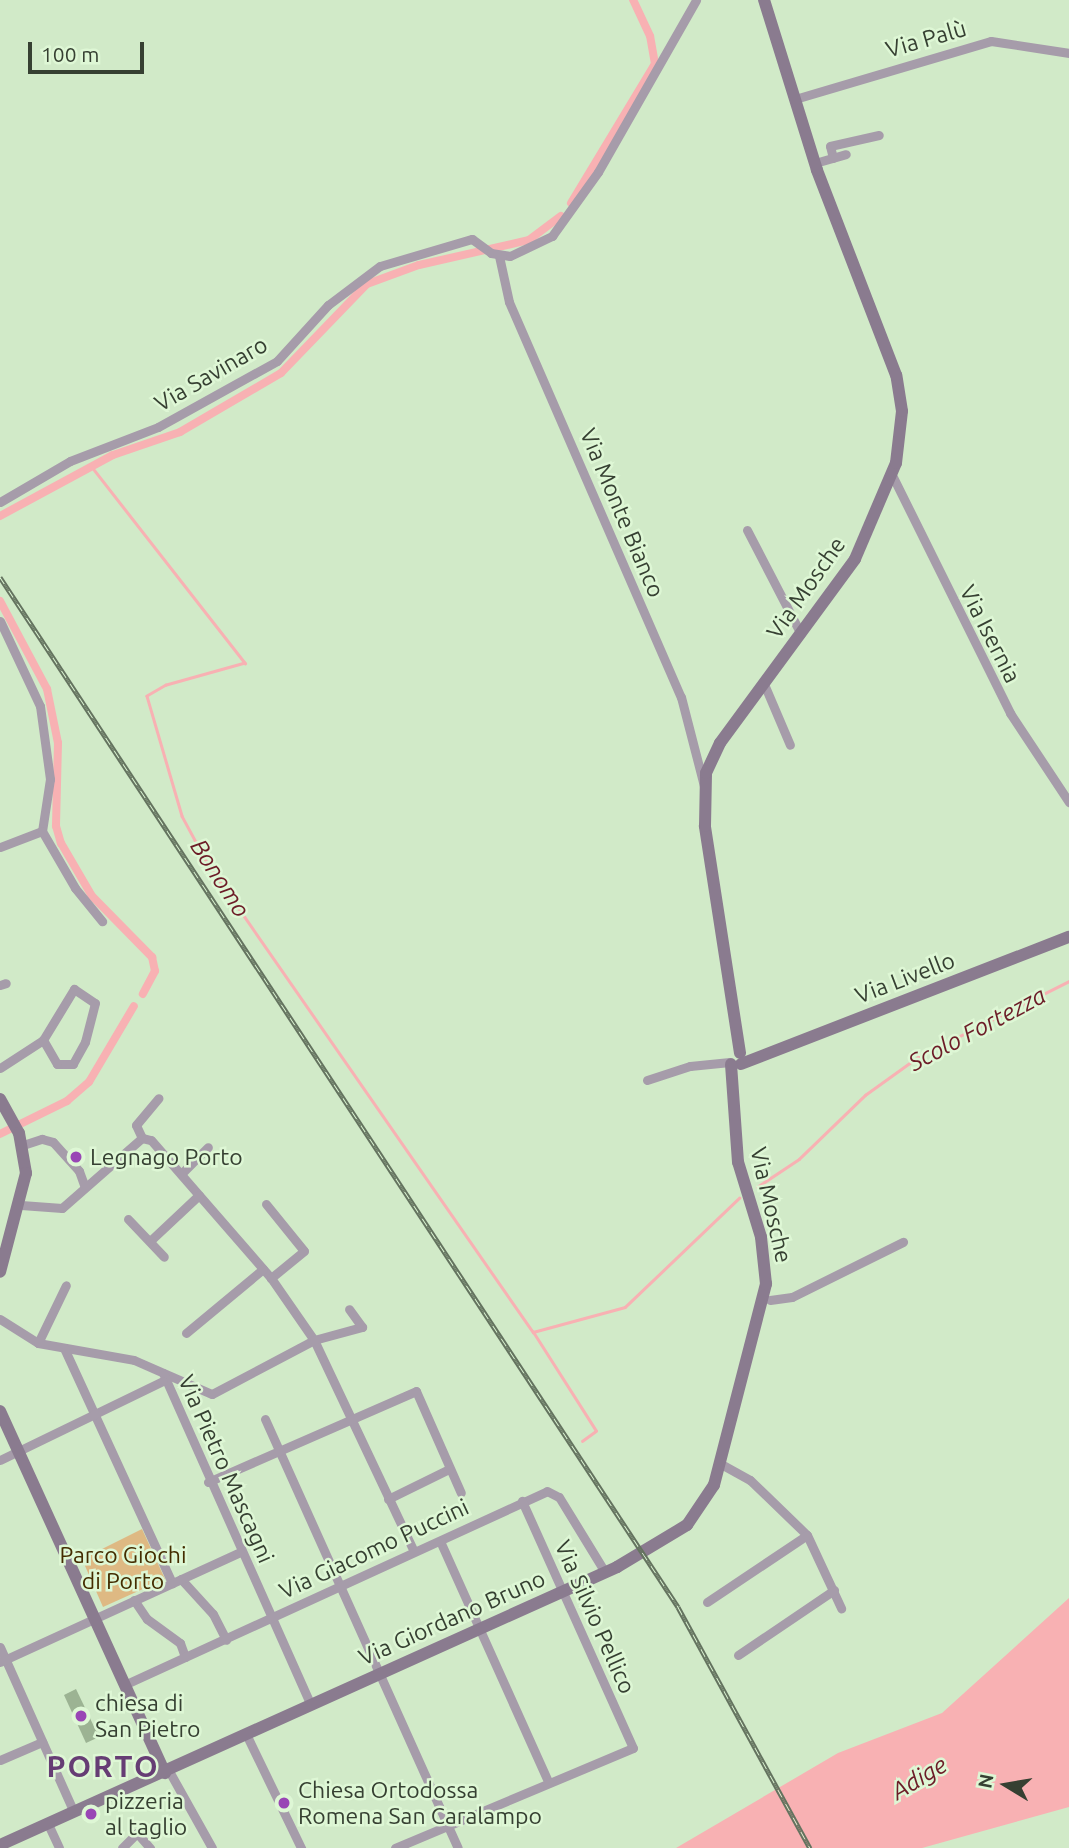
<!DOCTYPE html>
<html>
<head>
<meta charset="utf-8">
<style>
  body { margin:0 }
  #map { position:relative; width:1069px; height:1848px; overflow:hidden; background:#d1eac8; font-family:Ubuntu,sans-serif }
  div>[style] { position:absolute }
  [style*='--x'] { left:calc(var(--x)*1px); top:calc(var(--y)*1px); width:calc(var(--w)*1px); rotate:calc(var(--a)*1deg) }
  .green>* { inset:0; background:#deb983 }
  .water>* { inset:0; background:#f8b1b3 }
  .stream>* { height:2.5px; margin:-1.25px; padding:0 1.25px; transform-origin:1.25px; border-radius:1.25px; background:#f8b1b3 }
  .canal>* { height:8px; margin:-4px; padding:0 4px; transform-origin:4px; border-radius:4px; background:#f8b1b3 }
  .building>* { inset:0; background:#9cb393 }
  .street>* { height:9px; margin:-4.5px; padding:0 4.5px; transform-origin:4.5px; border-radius:4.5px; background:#a69caa }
  .secondary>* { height:12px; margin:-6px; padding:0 6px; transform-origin:6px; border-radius:6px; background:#8a7b8f }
  .rail>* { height:5px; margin-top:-2.5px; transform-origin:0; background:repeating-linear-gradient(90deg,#def7d5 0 8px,#64735f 0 16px); box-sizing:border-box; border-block:2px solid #64735f }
  .dots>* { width:19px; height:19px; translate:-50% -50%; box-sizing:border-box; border:4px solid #def7d5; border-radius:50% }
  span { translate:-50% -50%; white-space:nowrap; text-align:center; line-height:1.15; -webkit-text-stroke:5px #def7d5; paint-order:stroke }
  .street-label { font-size:23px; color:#364032 }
  .poi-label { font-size:23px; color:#364032 }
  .left { translate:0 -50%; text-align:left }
  .park-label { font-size:23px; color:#442c00 }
  .water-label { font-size:24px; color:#6c1c27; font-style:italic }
  .district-label { font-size:30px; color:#663d74; font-weight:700; letter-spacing:2px }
  .north { position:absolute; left:971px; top:1750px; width:70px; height:70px; -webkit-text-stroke:5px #def7d5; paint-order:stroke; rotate:281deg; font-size:19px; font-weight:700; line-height:28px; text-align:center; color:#364032 }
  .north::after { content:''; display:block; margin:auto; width:24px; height:32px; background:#364032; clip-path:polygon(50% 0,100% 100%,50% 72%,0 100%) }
  .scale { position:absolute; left:28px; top:42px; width:116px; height:32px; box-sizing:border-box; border:4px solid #364032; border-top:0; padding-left:9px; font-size:21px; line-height:24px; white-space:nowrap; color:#364032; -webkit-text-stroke:5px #def7d5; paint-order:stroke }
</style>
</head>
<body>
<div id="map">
  <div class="green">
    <div style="clip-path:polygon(142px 1529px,165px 1579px,103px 1607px,82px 1559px)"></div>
  </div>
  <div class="water">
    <div style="clip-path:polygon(1069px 1598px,1069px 1807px,922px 1848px,676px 1848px,838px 1753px,942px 1713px)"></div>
  </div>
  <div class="stream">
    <div style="--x:92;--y:467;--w:249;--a:52"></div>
    <div style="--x:245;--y:663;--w:82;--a:164.4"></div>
    <div style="--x:166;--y:685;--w:22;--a:150"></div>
    <div style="--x:147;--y:696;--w:125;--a:73.7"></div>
    <div style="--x:182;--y:816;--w:55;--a:61.6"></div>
    <div style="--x:208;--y:864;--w:570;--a:55.22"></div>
    <div style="--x:757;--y:1187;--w:50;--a:-33.7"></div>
    <div style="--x:799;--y:1159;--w:92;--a:-44.1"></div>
    <div style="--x:865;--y:1095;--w:65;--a:-35.6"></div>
    <div style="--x:918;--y:1057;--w:169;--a:-26.7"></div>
    <div style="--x:582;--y:1441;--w:17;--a:-36"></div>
    <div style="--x:596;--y:1431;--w:117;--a:-122.5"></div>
    <div style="--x:533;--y:1332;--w:95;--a:-15.2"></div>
    <div style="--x:625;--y:1307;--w:158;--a:-43.7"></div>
  </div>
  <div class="canal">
    <div style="--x:571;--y:203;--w:162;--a:-58.9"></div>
    <div style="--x:655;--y:64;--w:28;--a:-100"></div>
    <div style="--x:650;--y:36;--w:40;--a:-115"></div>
    <div style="--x:0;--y:516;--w:128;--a:-28.4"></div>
    <div style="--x:113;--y:455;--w:71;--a:-18.9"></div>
    <div style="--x:180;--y:432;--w:117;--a:-30.3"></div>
    <div style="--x:281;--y:373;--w:124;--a:-46"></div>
    <div style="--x:367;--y:284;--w:55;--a:-20.1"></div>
    <div style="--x:419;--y:265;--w:113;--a:-12.8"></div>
    <div style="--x:529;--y:240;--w:40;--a:-37"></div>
    <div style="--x:0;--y:601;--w:100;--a:61.9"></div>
    <div style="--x:47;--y:689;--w:55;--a:78.5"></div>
    <div style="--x:58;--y:743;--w:83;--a:91.4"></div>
    <div style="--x:56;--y:826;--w:18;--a:74"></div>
    <div style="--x:61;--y:843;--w:61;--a:59.7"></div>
    <div style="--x:92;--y:896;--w:86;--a:45.5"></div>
    <div style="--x:152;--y:957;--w:14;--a:78"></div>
    <div style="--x:155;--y:971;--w:26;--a:118"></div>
    <div style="--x:0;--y:1134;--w:75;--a:-26.2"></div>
    <div style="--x:67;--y:1101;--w:29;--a:-41"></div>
    <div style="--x:89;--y:1082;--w:88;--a:-59.4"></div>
  </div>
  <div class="building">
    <div style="clip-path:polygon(76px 1689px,99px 1737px,86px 1743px,64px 1695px)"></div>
  </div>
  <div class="street">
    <div style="--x:795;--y:99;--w:204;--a:-16.5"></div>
    <div style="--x:991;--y:41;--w:79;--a:8.7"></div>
    <div style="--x:833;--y:158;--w:12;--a:-104"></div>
    <div style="--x:830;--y:146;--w:50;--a:-12.7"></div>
    <div style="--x:815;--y:163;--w:32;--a:-16"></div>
    <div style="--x:499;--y:256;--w:47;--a:77.7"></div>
    <div style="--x:509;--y:302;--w:431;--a:66.5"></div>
    <div style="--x:681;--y:697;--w:92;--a:75.5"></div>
    <div style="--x:892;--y:475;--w:266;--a:63.6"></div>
    <div style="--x:1010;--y:713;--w:107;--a:56.5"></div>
    <div style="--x:0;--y:502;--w:81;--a:-30.4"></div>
    <div style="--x:70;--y:461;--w:94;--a:-21.1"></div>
    <div style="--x:158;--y:427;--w:136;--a:-29"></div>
    <div style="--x:277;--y:361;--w:76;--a:-47.7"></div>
    <div style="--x:328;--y:305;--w:65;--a:-36.9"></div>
    <div style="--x:380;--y:266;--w:96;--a:-16.4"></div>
    <div style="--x:472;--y:239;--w:24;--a:36"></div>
    <div style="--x:491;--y:253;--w:19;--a:9"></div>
    <div style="--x:510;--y:256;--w:47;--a:-25.5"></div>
    <div style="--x:552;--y:236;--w:79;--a:-54.3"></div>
    <div style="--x:598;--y:172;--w:198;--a:-60.3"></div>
    <div style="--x:747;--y:530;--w:117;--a:62.6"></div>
    <div style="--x:0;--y:621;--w:94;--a:64.8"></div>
    <div style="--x:40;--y:706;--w:74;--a:82.2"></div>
    <div style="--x:50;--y:779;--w:53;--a:98.7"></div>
    <div style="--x:42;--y:831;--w:45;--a:159.1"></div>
    <div style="--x:764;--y:684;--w:66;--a:66.9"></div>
    <div style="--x:42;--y:831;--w:66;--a:59.9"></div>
    <div style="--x:75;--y:888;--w:43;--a:50.7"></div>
    <div style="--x:0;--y:985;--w:6;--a:-18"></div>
    <div style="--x:0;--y:1068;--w:51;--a:-33.1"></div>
    <div style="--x:43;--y:1040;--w:60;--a:-58.7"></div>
    <div style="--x:74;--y:989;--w:25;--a:34"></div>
    <div style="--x:95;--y:1003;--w:40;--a:104.4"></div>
    <div style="--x:85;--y:1042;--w:25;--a:119"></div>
    <div style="--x:73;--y:1064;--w:16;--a:180"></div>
    <div style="--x:57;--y:1064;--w:28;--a:-120"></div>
    <div style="--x:647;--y:1080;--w:45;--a:-18"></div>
    <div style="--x:690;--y:1066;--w:40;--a:-5.7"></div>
    <div style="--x:142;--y:1138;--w:14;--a:-115"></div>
    <div style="--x:136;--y:1125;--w:35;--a:-50"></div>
    <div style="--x:23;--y:1145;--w:20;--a:-18"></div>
    <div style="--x:42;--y:1139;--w:11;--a:15"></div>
    <div style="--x:53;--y:1142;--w:39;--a:48"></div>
    <div style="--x:79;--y:1171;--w:15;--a:70"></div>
    <div style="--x:181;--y:1174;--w:38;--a:-45"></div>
    <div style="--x:266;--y:1204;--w:60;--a:51"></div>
    <div style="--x:304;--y:1251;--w:43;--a:140.7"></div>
    <div style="--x:21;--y:1205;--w:41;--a:4.2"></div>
    <div style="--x:62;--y:1208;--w:106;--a:-41.2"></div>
    <div style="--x:142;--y:1138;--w:9;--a:13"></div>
    <div style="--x:151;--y:1140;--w:183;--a:49"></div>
    <div style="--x:271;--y:1278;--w:75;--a:55.3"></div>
    <div style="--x:314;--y:1340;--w:234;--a:64.7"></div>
    <div style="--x:128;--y:1219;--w:52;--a:46.5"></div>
    <div style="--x:150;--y:1241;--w:67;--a:-43.2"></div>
    <div style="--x:770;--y:1300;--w:22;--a:-8"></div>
    <div style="--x:792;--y:1297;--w:124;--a:-26.4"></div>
    <div style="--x:0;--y:1319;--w:45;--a:32.3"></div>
    <div style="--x:38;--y:1343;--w:97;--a:10"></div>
    <div style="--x:134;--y:1360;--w:85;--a:23.6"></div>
    <div style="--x:212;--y:1394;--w:115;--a:-27.9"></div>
    <div style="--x:314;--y:1340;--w:50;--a:-15.2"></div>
    <div style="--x:362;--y:1327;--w:22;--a:-126"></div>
    <div style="--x:186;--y:1333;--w:100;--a:-39.7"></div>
    <div style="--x:38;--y:1343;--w:64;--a:-64.2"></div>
    <div style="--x:64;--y:1348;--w:259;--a:65.3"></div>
    <div style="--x:163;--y:1373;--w:363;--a:66"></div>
    <div style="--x:265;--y:1419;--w:470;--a:65.8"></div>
    <div style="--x:0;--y:1460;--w:181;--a:-25.9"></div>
    <div style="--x:721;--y:1464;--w:33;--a:29"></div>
    <div style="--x:750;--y:1480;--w:79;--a:44"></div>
    <div style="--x:807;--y:1535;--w:81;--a:65"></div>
    <div style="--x:208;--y:1482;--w:227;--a:-23.6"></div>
    <div style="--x:416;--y:1391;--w:111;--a:66.2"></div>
    <div style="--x:388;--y:1499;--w:68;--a:-26.2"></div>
    <div style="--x:440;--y:1541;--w:265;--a:65.8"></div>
    <div style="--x:181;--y:1579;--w:47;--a:47.6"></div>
    <div style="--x:213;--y:1614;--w:29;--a:63"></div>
    <div style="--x:134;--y:1600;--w:23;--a:56"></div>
    <div style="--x:147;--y:1619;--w:41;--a:36"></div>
    <div style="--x:180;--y:1643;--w:15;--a:70"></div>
    <div style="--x:707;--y:1602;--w:120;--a:-33.8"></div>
    <div style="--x:0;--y:1647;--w:179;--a:65.9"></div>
    <div style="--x:738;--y:1655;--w:116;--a:-34.1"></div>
    <div style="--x:0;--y:1662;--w:264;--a:-24.6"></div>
    <div style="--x:124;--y:1685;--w:465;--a:-24.6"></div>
    <div style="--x:547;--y:1491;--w:13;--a:27"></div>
    <div style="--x:559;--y:1497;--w:88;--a:58.5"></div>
    <div style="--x:246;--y:1734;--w:127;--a:64.2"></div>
    <div style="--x:0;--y:1760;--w:46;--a:-23.2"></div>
    <div style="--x:169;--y:1771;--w:88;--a:60.8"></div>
    <div style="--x:48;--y:1824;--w:26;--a:65"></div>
    <div style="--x:122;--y:1848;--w:21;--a:-45"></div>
    <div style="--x:137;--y:1833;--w:20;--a:49"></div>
    <div style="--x:395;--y:1848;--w:258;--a:-22.8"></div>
    <div style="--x:633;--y:1748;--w:271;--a:-114.2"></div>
  </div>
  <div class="secondary">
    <div style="--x:740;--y:1053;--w:230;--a:-98.8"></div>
    <div style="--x:705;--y:826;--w:53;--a:-88.9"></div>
    <div style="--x:706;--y:773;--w:33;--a:-65"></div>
    <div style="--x:720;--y:743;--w:228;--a:-53.7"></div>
    <div style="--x:855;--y:559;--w:104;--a:-66.9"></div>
    <div style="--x:896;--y:463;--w:52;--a:-83.4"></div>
    <div style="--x:902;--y:411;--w:36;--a:-99"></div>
    <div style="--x:896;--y:375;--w:220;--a:-111.1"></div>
    <div style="--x:817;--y:170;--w:178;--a:-107.3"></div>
    <div style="--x:741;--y:1064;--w:352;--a:-21.2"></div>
    <div style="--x:0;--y:1099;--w:39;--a:61"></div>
    <div style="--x:19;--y:1133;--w:41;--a:80.1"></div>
    <div style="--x:26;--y:1173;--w:102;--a:104.7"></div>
    <div style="--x:0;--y:1411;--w:398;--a:65.5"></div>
    <div style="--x:0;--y:1845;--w:677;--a:-24.25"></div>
    <div style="--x:617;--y:1567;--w:82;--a:-31"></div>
    <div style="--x:687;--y:1525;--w:48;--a:-56"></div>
    <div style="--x:714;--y:1485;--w:208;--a:-75.5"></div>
    <div style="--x:766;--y:1284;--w:47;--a:-96.1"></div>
    <div style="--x:761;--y:1237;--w:78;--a:-107"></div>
    <div style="--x:738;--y:1162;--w:98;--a:-94.1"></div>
  </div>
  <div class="rail">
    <div style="--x:0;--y:577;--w:1233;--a:56.64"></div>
    <div style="--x:678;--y:1607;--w:275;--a:61.3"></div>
  </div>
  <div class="dots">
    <div style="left:76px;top:1157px;background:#9946b5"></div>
    <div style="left:81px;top:1716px;background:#9946b5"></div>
    <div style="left:284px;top:1803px;background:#9946b5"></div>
    <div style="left:91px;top:1814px;background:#9946b5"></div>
  </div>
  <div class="street-label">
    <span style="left:926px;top:39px;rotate:-16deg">Via Palù</span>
    <span style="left:211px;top:374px;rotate:-30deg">Via Savinaro</span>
    <span style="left:622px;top:513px;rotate:67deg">Via Monte Bianco</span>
    <span style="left:806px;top:588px;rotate:-55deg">Via Mosche</span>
    <span style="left:990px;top:634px;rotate:63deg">Via Isernia</span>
    <span style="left:905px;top:978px;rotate:-21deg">Via Livello</span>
    <span style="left:771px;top:1205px;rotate:77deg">Via Mosche</span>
    <span style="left:226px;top:1469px;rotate:66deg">Via Pietro Mascagni</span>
    <span style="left:374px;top:1549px;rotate:-25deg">Via Giacomo Puccini</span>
    <span style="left:595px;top:1617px;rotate:66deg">Via Silvio Pellico</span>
    <span style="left:452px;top:1618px;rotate:-24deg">Via Giordano Bruno</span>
  </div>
  <div class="poi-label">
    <span class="left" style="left:90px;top:1157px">Legnago Porto</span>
    <span class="left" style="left:95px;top:1716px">chiesa di<br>San Pietro</span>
    <span class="left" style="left:298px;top:1803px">Chiesa Ortodossa<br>Romena San Caralampo</span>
    <span class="left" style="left:105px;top:1814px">pizzeria<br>al taglio</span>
  </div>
  <div class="park-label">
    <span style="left:123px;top:1568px">Parco Giochi<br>di Porto</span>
  </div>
  <div class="water-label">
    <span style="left:220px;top:878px;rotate:57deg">Bonomo</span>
    <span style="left:977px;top:1029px;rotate:-28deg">Scolo Fortezza</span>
    <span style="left:919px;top:1778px;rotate:-31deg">Adige</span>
  </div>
  <div class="district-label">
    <span style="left:103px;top:1766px">PORTO</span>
  </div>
  <div class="north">N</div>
  <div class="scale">100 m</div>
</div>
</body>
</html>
